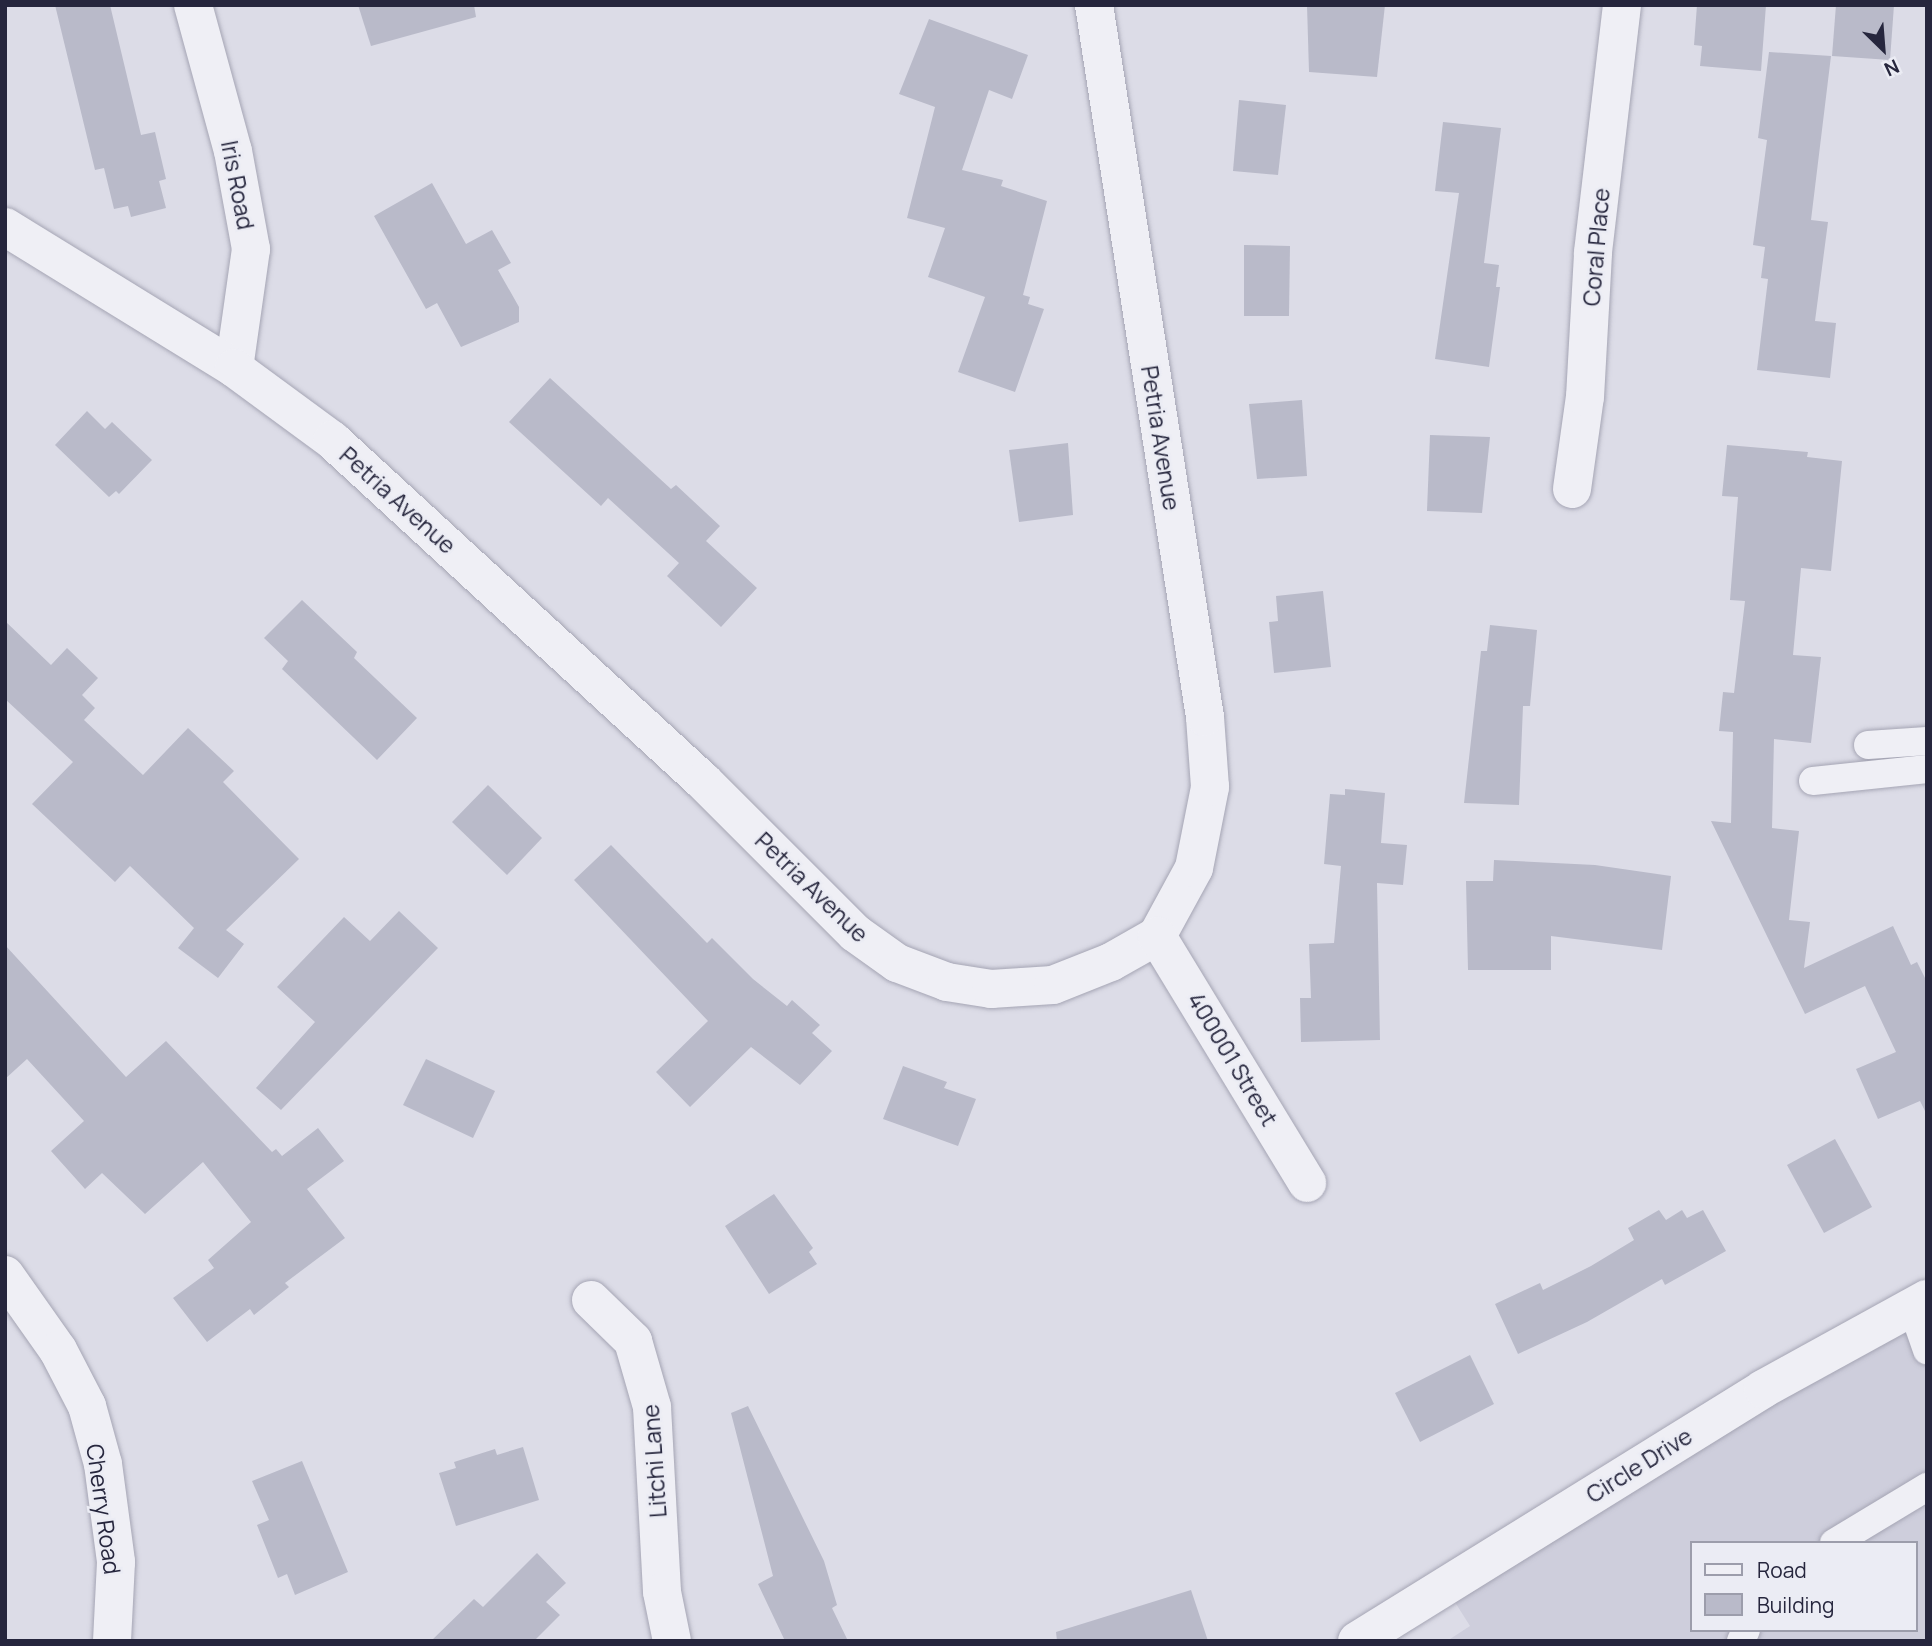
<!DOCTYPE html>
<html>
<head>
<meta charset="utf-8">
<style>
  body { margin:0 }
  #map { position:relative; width:1932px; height:1646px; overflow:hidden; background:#dcdce7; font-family:Manrope,sans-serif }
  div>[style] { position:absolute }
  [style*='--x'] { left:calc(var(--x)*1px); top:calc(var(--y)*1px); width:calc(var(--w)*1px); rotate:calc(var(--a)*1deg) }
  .built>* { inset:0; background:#cecedc }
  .building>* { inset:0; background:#b9bac9 }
  .roads { filter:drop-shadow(0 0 2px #a5a5b4) drop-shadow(0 0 2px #a5a5b4) }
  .lane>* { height:28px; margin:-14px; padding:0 14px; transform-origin:14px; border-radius:14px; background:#efeff5 }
  .street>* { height:38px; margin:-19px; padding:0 19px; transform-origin:19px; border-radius:19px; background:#efeff5 }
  span { translate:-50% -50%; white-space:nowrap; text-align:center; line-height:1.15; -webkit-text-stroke:5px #ebecf4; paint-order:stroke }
  .street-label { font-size:23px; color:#26263d }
  .frame { position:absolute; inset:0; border:7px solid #26263d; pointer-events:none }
  .legend { position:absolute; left:1690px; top:1541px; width:228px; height:91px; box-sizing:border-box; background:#ebecf4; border:2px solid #9c9dab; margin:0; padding:9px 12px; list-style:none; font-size:21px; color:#26263d }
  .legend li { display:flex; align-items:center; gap:14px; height:35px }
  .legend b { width:35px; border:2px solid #9c9dab }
  .north { position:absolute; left:1848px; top:14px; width:70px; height:70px; -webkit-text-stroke:5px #ebecf4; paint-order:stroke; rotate:155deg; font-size:19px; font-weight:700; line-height:28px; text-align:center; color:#26263d }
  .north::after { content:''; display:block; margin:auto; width:24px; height:32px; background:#26263d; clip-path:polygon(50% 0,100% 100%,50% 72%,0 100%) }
</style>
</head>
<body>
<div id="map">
  <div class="built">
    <div style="clip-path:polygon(evenodd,1927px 1293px,1927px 1641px,1447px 1641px,1470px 1626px,1441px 1580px,1927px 1293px,1692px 1543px,1916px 1543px,1916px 1630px,1692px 1630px,1692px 1543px)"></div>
  </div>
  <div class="building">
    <div style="clip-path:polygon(55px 5px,110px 5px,141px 135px,155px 132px,166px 179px,159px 181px,166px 208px,131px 217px,128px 206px,114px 209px,104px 168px,95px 170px)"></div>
    <div style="clip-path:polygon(358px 5px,474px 5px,476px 17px,371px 46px)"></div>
    <div style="clip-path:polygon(1307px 5px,1385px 5px,1377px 77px,1309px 72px)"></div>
    <div style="clip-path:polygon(1697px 5px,1766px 5px,1761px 71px,1700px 66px,1702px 46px,1694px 45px)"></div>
    <div style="clip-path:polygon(1836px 5px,1894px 5px,1890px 60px,1832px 56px)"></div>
    <div style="clip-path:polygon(929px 19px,1028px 55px,1012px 99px,989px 90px,962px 170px,1003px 180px,1001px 186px,1047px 201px,1023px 295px,1030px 297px,1028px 304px,1044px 309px,1015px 392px,958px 372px,985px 297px,928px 277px,945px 228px,907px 218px,935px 107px,899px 94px)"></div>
    <div style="clip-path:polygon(1769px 52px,1831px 56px,1811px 220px,1828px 222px,1815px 321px,1836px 323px,1830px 378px,1757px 370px,1768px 279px,1761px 278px,1765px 247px,1753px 245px,1767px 140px,1758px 138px)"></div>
    <div style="clip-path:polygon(1239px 100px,1286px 105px,1278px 175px,1233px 171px)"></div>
    <div style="clip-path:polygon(1443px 122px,1501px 128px,1484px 263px,1499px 265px,1496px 287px,1500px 287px,1489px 367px,1435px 359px,1459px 193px,1435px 191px)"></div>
    <div style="clip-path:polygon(432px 183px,466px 244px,492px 230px,511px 263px,498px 270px,519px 307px,519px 322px,461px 347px,437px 303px,426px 309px,374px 216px)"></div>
    <div style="clip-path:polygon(1244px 245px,1290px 246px,1289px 316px,1244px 316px)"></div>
    <div style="clip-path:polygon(550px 378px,671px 489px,676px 485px,720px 526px,706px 541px,757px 588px,721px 627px,667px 576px,679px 563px,608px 498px,601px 506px,509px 422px)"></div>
    <div style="clip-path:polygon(1302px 400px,1307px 476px,1257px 479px,1249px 404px)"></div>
    <div style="clip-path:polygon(87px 411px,105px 429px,112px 422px,152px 460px,119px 494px,116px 491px,109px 497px,55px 445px)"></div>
    <div style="clip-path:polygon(1430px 435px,1490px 437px,1482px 513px,1427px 511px)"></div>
    <div style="clip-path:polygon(1068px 443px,1073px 515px,1019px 522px,1009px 450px)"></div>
    <div style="clip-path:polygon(1727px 445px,1808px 452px,1807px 457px,1842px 461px,1831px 571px,1801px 568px,1793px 655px,1821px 657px,1811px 743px,1774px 739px,1772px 828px,1799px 831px,1789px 920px,1810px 922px,1804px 968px,1893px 926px,1911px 965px,1917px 962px,1927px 982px,1927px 1115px,1920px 1101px,1878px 1119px,1856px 1069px,1896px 1052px,1865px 986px,1805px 1014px,1711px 821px,1731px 823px,1733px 732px,1719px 731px,1723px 692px,1734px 693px,1745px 601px,1730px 600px,1738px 497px,1722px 496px)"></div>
    <div style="clip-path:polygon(1323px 591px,1331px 667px,1274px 673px,1269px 622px,1278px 621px,1276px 596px)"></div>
    <div style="clip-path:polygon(302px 600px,357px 652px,354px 658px,417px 718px,377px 760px,282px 669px,288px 661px,264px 638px)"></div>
    <div style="clip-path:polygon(5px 621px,51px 665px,67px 648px,98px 678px,82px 695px,95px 708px,84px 720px,143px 775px,188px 728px,234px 771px,223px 782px,299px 859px,226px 930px,244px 944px,218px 978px,178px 948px,194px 928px,130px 866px,115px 882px,32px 804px,73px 762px,5px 699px)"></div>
    <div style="clip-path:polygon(1490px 625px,1537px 630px,1530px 706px,1523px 706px,1519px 805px,1464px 803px,1481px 651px,1487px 651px)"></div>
    <div style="clip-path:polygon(488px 785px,542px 838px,507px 875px,452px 822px)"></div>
    <div style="clip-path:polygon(1345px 789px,1385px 793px,1381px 843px,1407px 845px,1403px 885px,1377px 883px,1380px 1040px,1301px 1042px,1300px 998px,1311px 998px,1309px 944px,1334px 943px,1341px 866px,1324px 864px,1330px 794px,1345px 795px)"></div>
    <div style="clip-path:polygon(611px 845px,707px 943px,712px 938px,753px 979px,787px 1006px,792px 1000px,820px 1025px,812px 1033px,832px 1051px,800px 1085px,751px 1047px,690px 1107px,656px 1072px,708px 1021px,574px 880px)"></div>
    <div style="clip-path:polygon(1494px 860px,1595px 865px,1671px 876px,1662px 950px,1551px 936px,1551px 970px,1468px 970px,1466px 881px,1493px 881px)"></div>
    <div style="clip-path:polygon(399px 911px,438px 948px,281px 1110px,256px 1088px,315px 1022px,277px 987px,344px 917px,370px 941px)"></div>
    <div style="clip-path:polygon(5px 945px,126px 1077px,166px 1041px,272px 1152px,276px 1149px,282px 1156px,318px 1128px,344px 1161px,307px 1189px,345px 1238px,285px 1283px,289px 1287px,254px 1315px,250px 1309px,207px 1342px,173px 1298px,214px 1268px,208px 1260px,251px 1222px,203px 1162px,145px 1214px,102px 1173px,85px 1189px,51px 1151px,84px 1121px,27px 1059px,5px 1079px)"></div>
    <div style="clip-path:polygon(426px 1059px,495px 1091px,473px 1138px,403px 1105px)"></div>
    <div style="clip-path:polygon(903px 1066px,947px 1082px,944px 1088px,976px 1099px,958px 1146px,883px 1119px)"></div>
    <div style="clip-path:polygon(1835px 1139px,1872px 1207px,1824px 1233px,1787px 1165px)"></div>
    <div style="clip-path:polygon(774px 1194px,813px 1248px,809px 1252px,817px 1264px,769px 1294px,725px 1226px)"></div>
    <div style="clip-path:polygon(1659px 1210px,1666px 1220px,1682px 1210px,1687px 1218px,1703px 1210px,1726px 1251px,1665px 1285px,1662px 1279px,1587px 1322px,1518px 1354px,1495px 1304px,1540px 1283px,1543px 1290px,1591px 1266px,1634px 1240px,1628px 1228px)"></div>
    <div style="clip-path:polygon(1470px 1355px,1494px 1404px,1420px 1442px,1395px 1393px)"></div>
    <div style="clip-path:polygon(748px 1406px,824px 1561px,837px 1605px,832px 1608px,848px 1641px,785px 1641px,758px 1584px,773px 1576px,731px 1413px)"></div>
    <div style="clip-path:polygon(523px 1447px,539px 1500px,456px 1526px,439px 1473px,456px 1468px,454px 1462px,495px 1449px,497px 1455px)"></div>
    <div style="clip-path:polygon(302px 1461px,348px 1572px,295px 1595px,287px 1574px,278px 1578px,257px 1525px,269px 1520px,252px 1481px)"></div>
    <div style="clip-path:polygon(537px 1553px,566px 1583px,546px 1602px,560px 1615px,534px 1641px,431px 1641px,474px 1599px,483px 1607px)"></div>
    <div style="clip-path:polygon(1191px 1590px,1208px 1641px,1057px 1641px,1056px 1632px)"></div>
  </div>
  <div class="roads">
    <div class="lane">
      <div style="--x:1868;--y:745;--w:59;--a:-3.9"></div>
      <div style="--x:1813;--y:781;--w:115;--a:-6"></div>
      <div style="--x:1912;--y:1307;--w:46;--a:70.8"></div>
      <div style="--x:1834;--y:1543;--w:109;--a:-31.1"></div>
      <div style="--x:1741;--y:1641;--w:12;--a:-66"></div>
    </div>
    <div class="street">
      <div style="--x:193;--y:5;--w:151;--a:74.7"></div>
      <div style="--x:233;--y:151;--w:100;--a:79.6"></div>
      <div style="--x:251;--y:249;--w:120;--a:98.1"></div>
      <div style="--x:5;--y:227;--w:269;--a:31.6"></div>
      <div style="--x:234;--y:368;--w:122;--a:36.3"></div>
      <div style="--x:332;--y:440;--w:504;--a:42.59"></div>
      <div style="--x:703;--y:781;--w:215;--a:45"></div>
      <div style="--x:855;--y:933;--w:52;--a:35.5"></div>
      <div style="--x:897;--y:963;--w:53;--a:20.8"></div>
      <div style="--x:947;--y:982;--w:45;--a:9"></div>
      <div style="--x:991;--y:989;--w:62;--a:-3.7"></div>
      <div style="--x:1053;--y:985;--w:62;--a:-21.6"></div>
      <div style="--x:1111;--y:962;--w:53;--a:-29.5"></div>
      <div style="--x:1157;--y:936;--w:77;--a:-61.4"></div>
      <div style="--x:1194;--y:868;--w:83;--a:-78.8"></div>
      <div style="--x:1210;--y:787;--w:70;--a:-94.1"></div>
      <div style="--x:1205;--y:717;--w:721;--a:-98.86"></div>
      <div style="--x:1572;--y:489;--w:93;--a:-82"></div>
      <div style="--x:1585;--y:397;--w:145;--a:-86.8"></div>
      <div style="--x:1593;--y:252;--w:249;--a:-83.3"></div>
      <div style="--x:1157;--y:936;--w:289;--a:58.7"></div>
      <div style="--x:5;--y:1275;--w:92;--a:54.8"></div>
      <div style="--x:58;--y:1350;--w:63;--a:62.6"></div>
      <div style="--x:87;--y:1406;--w:60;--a:74.6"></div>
      <div style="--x:103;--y:1464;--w:99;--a:82.4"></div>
      <div style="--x:116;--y:1562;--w:79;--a:92.9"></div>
      <div style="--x:591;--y:1300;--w:59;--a:44.3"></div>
      <div style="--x:633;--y:1341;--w:69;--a:73.9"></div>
      <div style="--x:652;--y:1407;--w:185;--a:86.9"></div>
      <div style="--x:662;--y:1592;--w:50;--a:78.5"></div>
      <div style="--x:1357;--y:1641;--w:478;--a:-31.8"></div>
      <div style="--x:1763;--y:1389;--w:187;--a:-28.8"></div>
    </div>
  </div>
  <div class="street-label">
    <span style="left:238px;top:185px;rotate:79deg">Iris Road</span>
    <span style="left:1596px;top:247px;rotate:-85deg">Coral Place</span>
    <span style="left:1161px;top:438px;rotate:81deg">Petria Avenue</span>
    <span style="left:398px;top:500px;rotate:42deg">Petria Avenue</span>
    <span style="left:812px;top:887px;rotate:44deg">Petria Avenue</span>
    <span style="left:1233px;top:1059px;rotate:59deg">400001 Street</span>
    <span style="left:654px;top:1461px;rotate:-94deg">Litchi Lane</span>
    <span style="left:1639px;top:1465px;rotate:-32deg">Circle Drive</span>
    <span style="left:104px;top:1509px;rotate:82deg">Cherry Road</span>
  </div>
  <div class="frame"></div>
  <ul class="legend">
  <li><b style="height:9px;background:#efeff5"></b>Road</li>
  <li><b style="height:19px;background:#b9bac9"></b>Building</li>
  </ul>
  <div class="north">N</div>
</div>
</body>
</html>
